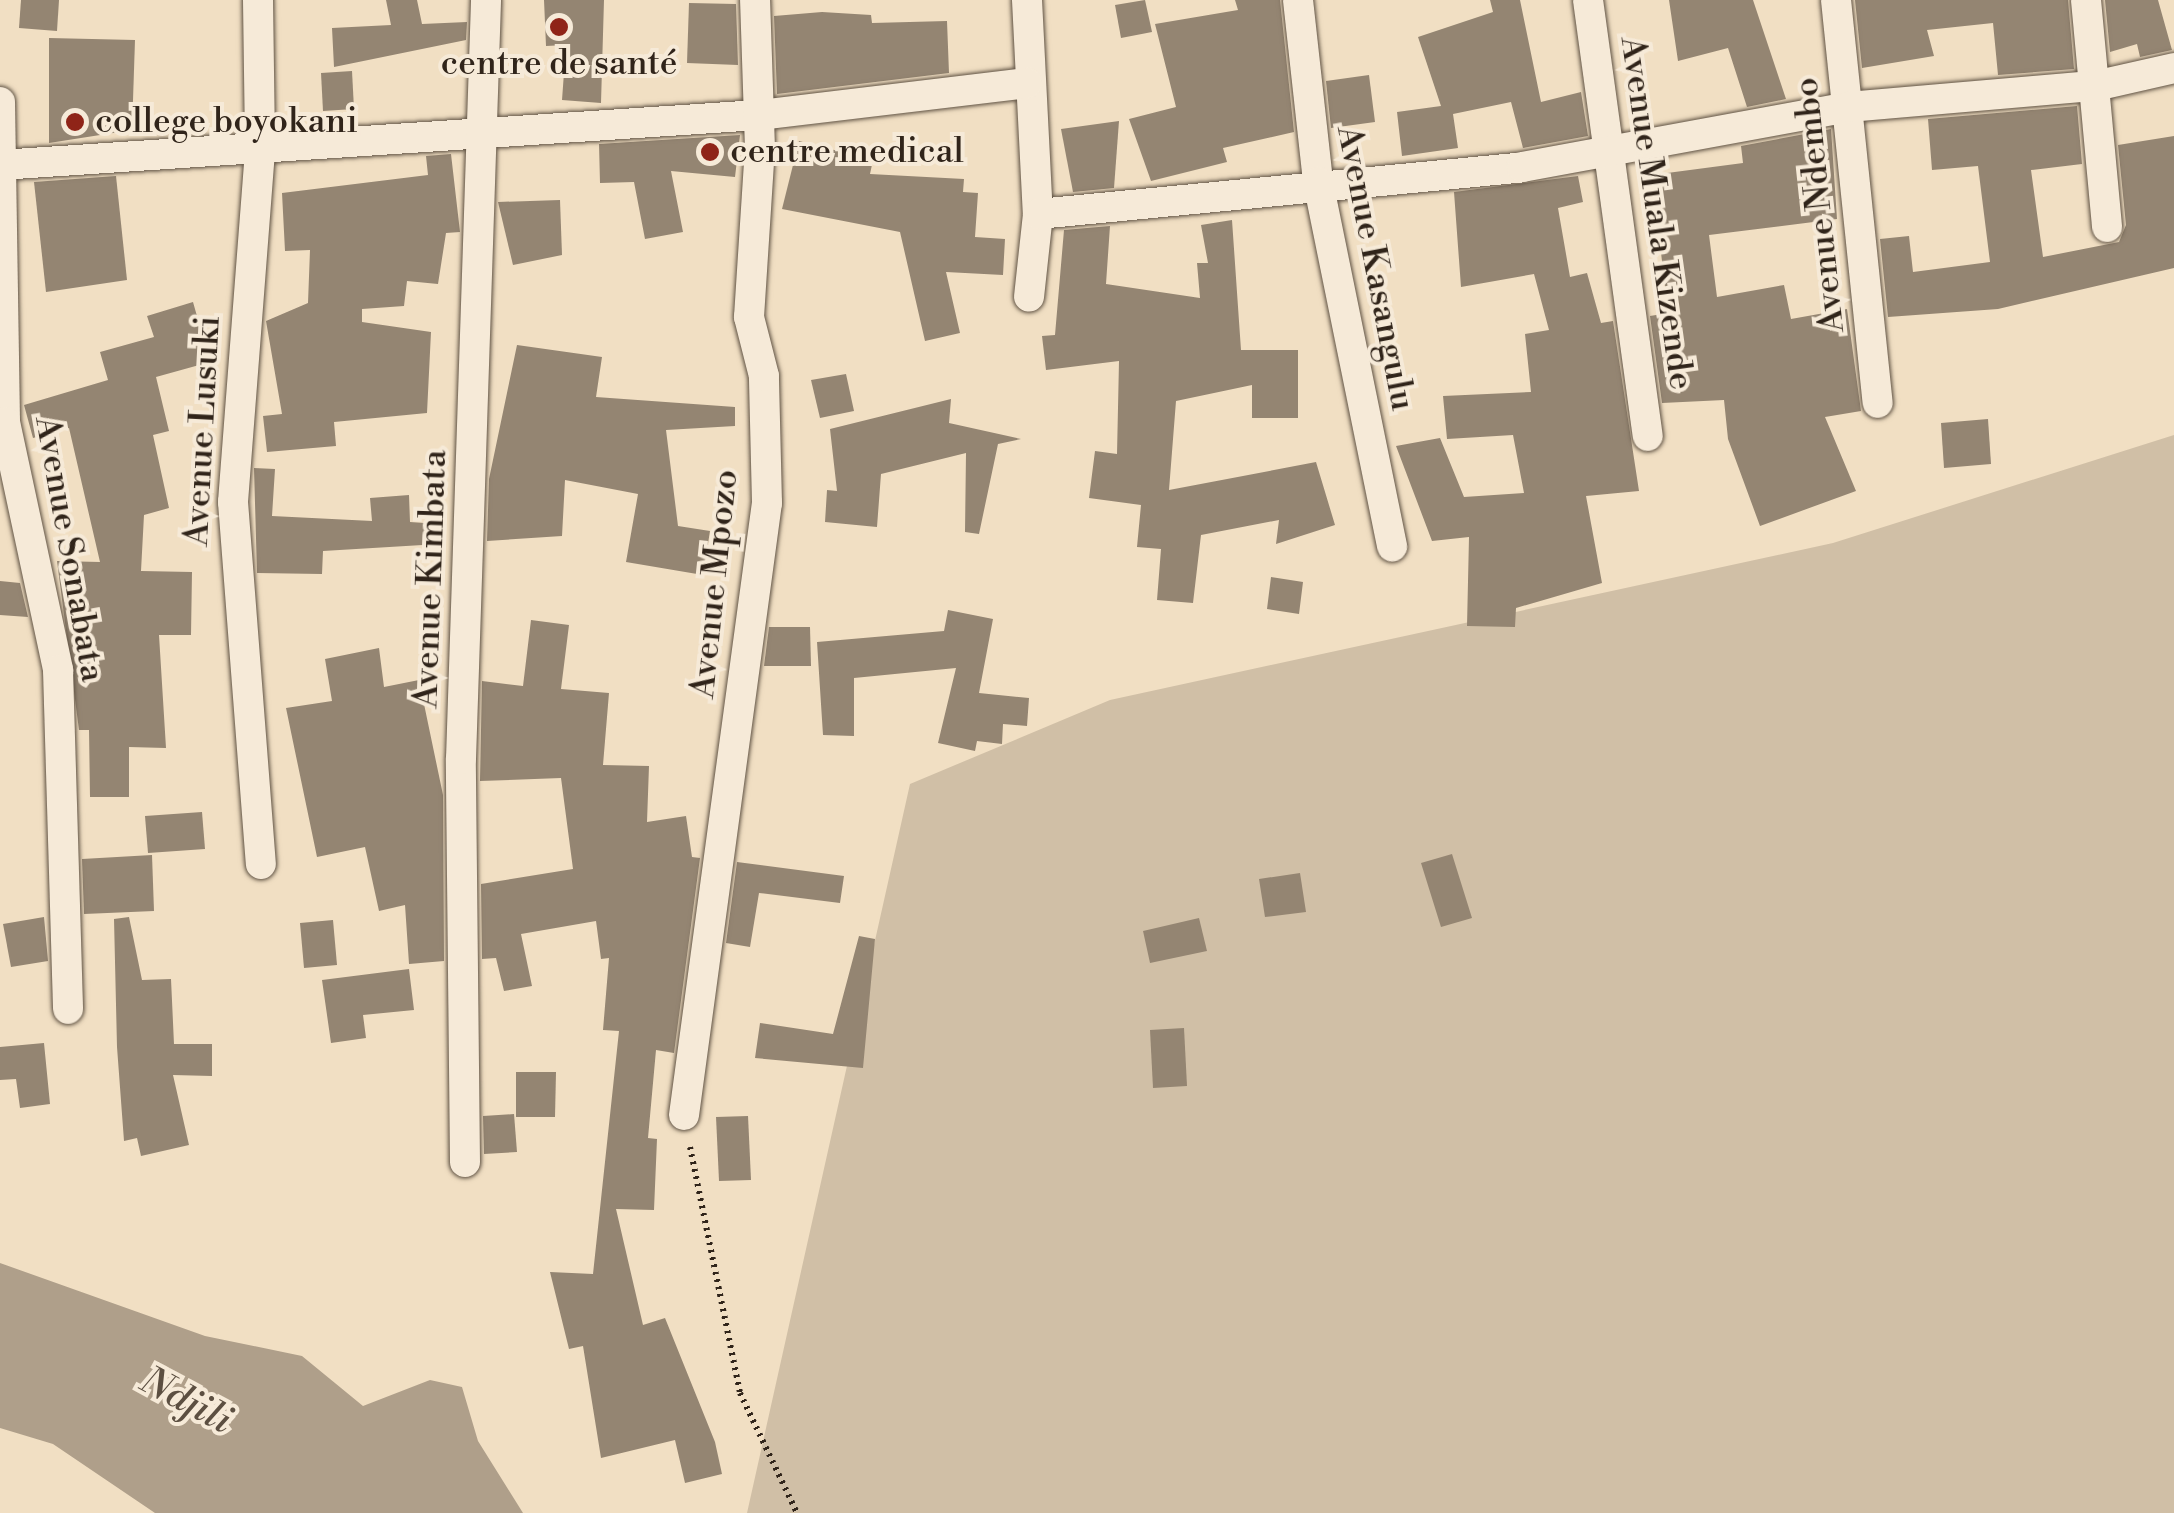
<!DOCTYPE html>
<html>
<head>
<meta charset="utf-8">
<style>
  body { margin:0 }
  #map { position:relative; width:2174px; height:1513px; overflow:hidden; background:#f1dfc3; font-family:"Libre Bodoni",serif }
  div>[style] { position:absolute }
  [style*='--x'] { left:calc(var(--x)*1px); top:calc(var(--y)*1px); width:calc(var(--w)*1px); rotate:calc(var(--a)*1deg) }
  .green>* { inset:0; background:#d0bfa6 }
  .water>* { inset:0; background:#af9f8a }
  .building>* { inset:0; background:#948572 }
  .path>* { height:6px; margin-top:-3px; transform-origin:0; background:repeating-linear-gradient(90deg,#30241a 0 2.5px,transparent 0 7.5px) }
  .roads { filter:drop-shadow(0 0 2px #605344) drop-shadow(0 0 2px #605344) }
  .minor>* { height:30px; margin:-15px; padding:0 15px; transform-origin:15px; border-radius:15px; background:#f6ead8 }
  .dots>* { width:28px; height:28px; translate:-50% -50%; box-sizing:border-box; border:5px solid #f6ead8; border-radius:50% }
  span { translate:-50% -50%; white-space:nowrap; text-align:center; line-height:1.15; -webkit-text-stroke:8px #f6ead8; paint-order:stroke }
  .poi-label { font-size:35px; color:#30241a }
  .left { translate:0 -50%; text-align:left }
  .street-label { font-size:35px; color:#30241a }
  .water-label { font-size:38px; color:#5c4f41; font-style:italic }
</style>
</head>
<body>
<div id="map">
  <div class="green">
    <div style="clip-path:polygon(2174px 435px,2174px 1513px,747px 1513px,910px 784px,1110px 700px,1833px 543px)"></div>
  </div>
  <div class="water">
    <div style="clip-path:polygon(0 1263px,205px 1336px,302px 1356px,363px 1406px,430px 1380px,462px 1387px,478px 1441px,523px 1513px,155px 1513px,53px 1444px,0 1428px)"></div>
  </div>
  <div class="building">
    <div style="clip-path:polygon(21px 0,59px 0,57px 31px,19px 28px)"></div>
    <div style="clip-path:polygon(386px 0,417px 0,422px 24px,467px 22px,466px 40px,334px 67px,332px 28px,391px 25px)"></div>
    <div style="clip-path:polygon(544px 0,604px 0,601px 103px,562px 100px,566px 45px,546px 46px)"></div>
    <div style="clip-path:polygon(1145px 0,1152px 32px,1121px 38px,1115px 5px)"></div>
    <div style="clip-path:polygon(1235px 0,1280px 0,1294px 132px,1223px 148px,1227px 162px,1151px 181px,1129px 119px,1176px 107px,1155px 24px,1238px 10px)"></div>
    <div style="clip-path:polygon(1490px 0,1520px 0,1541px 102px,1581px 92px,1588px 136px,1523px 148px,1511px 102px,1453px 114px,1458px 148px,1402px 156px,1397px 112px,1441px 106px,1418px 37px,1493px 12px)"></div>
    <div style="clip-path:polygon(1669px 0,1753px 0,1786px 99px,1747px 107px,1728px 48px,1678px 61px)"></div>
    <div style="clip-path:polygon(1855px 0,2068px 0,2074px 69px,1998px 75px,1993px 23px,1927px 30px,1934px 56px,1862px 68px)"></div>
    <div style="clip-path:polygon(2105px 0,2158px 0,2172px 50px,2140px 57px,2137px 44px,2110px 52px)"></div>
    <div style="clip-path:polygon(689px 3px,736px 4px,738px 65px,687px 63px)"></div>
    <div style="clip-path:polygon(822px 12px,871px 15px,872px 23px,947px 21px,949px 73px,777px 94px,774px 16px)"></div>
    <div style="clip-path:polygon(49px 38px,135px 40px,132px 130px,49px 143px)"></div>
    <div style="clip-path:polygon(352px 71px,354px 109px,323px 111px,321px 73px)"></div>
    <div style="clip-path:polygon(1369px 75px,1375px 122px,1331px 128px,1326px 81px)"></div>
    <div style="clip-path:polygon(2077px 106px,2082px 164px,2031px 170px,2043px 257px,2119px 242px,2126px 225px,2118px 145px,2174px 136px,2174px 268px,1998px 309px,1888px 317px,1880px 239px,1909px 236px,1913px 272px,1990px 262px,1978px 166px,1932px 170px,1928px 119px)"></div>
    <div style="clip-path:polygon(1119px 121px,1114px 188px,1073px 192px,1061px 129px)"></div>
    <div style="clip-path:polygon(1831px 129px,1837px 219px,1709px 235px,1717px 297px,1784px 285px,1791px 319px,1847px 309px,1861px 411px,1825px 417px,1856px 491px,1760px 526px,1728px 439px,1724px 400px,1662px 403px,1650px 316px,1668px 313px,1652px 175px,1743px 163px,1741px 146px)"></div>
    <div style="clip-path:polygon(740px 135px,735px 177px,671px 171px,683px 232px,645px 239px,634px 182px,600px 183px,599px 144px)"></div>
    <div style="clip-path:polygon(799px 141px,873px 160px,870px 174px,964px 179px,963px 192px,978px 193px,975px 237px,1005px 239px,1003px 275px,946px 272px,960px 333px,925px 341px,900px 232px,782px 209px)"></div>
    <div style="clip-path:polygon(451px 154px,460px 232px,446px 233px,438px 284px,407px 281px,404px 306px,362px 309px,362px 322px,431px 332px,427px 413px,334px 422px,336px 446px,267px 452px,263px 416px,282px 414px,266px 321px,308px 303px,310px 250px,285px 251px,282px 193px,428px 175px,426px 156px)"></div>
    <div style="clip-path:polygon(116px 176px,127px 280px,46px 292px,34px 182px)"></div>
    <div style="clip-path:polygon(1578px 176px,1583px 202px,1558px 208px,1570px 277px,1587px 273px,1601px 323px,1613px 321px,1639px 491px,1586px 496px,1602px 583px,1516px 608px,1515px 627px,1467px 626px,1469px 537px,1432px 541px,1396px 446px,1440px 438px,1464px 497px,1524px 493px,1513px 435px,1447px 439px,1443px 396px,1531px 392px,1525px 334px,1549px 330px,1534px 274px,1461px 287px,1454px 192px)"></div>
    <div style="clip-path:polygon(560px 200px,562px 255px,513px 265px,498px 202px)"></div>
    <div style="clip-path:polygon(1232px 220px,1241px 350px,1298px 350px,1298px 418px,1252px 418px,1252px 385px,1176px 401px,1169px 490px,1316px 462px,1335px 525px,1276px 544px,1279px 520px,1201px 535px,1193px 603px,1157px 600px,1161px 549px,1137px 547px,1141px 505px,1089px 498px,1095px 451px,1117px 454px,1119px 361px,1046px 370px,1042px 336px,1055px 335px,1064px 230px,1110px 226px,1106px 284px,1200px 298px,1197px 263px,1208px 263px,1201px 225px)"></div>
    <div style="clip-path:polygon(193px 302px,210px 362px,156px 377px,169px 431px,153px 435px,169px 508px,144px 515px,141px 571px,192px 572px,191px 635px,159px 635px,166px 748px,129px 747px,129px 797px,90px 797px,89px 730px,79px 730px,57px 561px,100px 562px,69px 428px,33px 438px,24px 405px,108px 380px,100px 352px,154px 337px,147px 316px)"></div>
    <div style="clip-path:polygon(517px 345px,602px 357px,596px 397px,735px 407px,735px 426px,666px 430px,678px 526px,710px 531px,703px 575px,626px 562px,638px 494px,565px 480px,562px 536px,487px 541px,489px 479px)"></div>
    <div style="clip-path:polygon(846px 374px,854px 411px,820px 418px,811px 380px)"></div>
    <div style="clip-path:polygon(951px 399px,949px 423px,1021px 439px,998px 444px,979px 534px,965px 532px,966px 453px,881px 474px,877px 527px,825px 522px,827px 490px,837px 491px,830px 429px)"></div>
    <div style="clip-path:polygon(1988px 419px,1991px 464px,1944px 468px,1941px 423px)"></div>
    <div style="clip-path:polygon(254px 468px,275px 469px,272px 516px,372px 521px,370px 498px,409px 495px,410px 522px,439px 524px,439px 544px,323px 551px,322px 574px,257px 573px)"></div>
    <div style="clip-path:polygon(1271px 577px,1303px 582px,1299px 614px,1267px 609px)"></div>
    <div style="clip-path:polygon(0 581px,20px 583px,28px 617px,0 615px)"></div>
    <div style="clip-path:polygon(948px 610px,993px 619px,979px 693px,1029px 698px,1027px 726px,1003px 724px,1002px 744px,977px 741px,975px 751px,938px 743px,956px 668px,854px 678px,854px 736px,823px 735px,817px 642px,944px 631px)"></div>
    <div style="clip-path:polygon(531px 620px,569px 625px,561px 689px,609px 693px,603px 765px,649px 766px,647px 822px,686px 816px,692px 857px,700px 858px,674px 1053px,656px 1050px,648px 1138px,657px 1139px,654px 1210px,616px 1209px,643px 1325px,665px 1318px,715px 1442px,722px 1474px,685px 1483px,675px 1440px,601px 1458px,583px 1346px,569px 1349px,550px 1272px,593px 1274px,619px 1031px,603px 1030px,609px 958px,601px 959px,596px 921px,521px 934px,532px 986px,504px 991px,496px 958px,482px 959px,481px 884px,573px 869px,561px 778px,480px 781px,482px 681px,523px 686px)"></div>
    <div style="clip-path:polygon(769px 627px,810px 627px,811px 666px,764px 666px)"></div>
    <div style="clip-path:polygon(379px 648px,384px 687px,419px 680px,443px 795px,444px 961px,409px 964px,405px 905px,379px 911px,365px 847px,317px 857px,286px 708px,332px 701px,325px 659px)"></div>
    <div style="clip-path:polygon(202px 812px,205px 849px,148px 853px,145px 816px)"></div>
    <div style="clip-path:polygon(1452px 854px,1472px 918px,1441px 927px,1421px 863px)"></div>
    <div style="clip-path:polygon(152px 855px,154px 911px,84px 914px,82px 859px)"></div>
    <div style="clip-path:polygon(737px 862px,844px 876px,840px 903px,759px 893px,750px 947px,726px 943px)"></div>
    <div style="clip-path:polygon(1300px 873px,1306px 912px,1265px 917px,1259px 879px)"></div>
    <div style="clip-path:polygon(44px 917px,48px 961px,11px 967px,3px 924px)"></div>
    <div style="clip-path:polygon(129px 917px,142px 980px,171px 979px,174px 1044px,212px 1044px,212px 1076px,173px 1075px,189px 1145px,141px 1156px,137px 1138px,124px 1141px,117px 1047px,114px 919px)"></div>
    <div style="clip-path:polygon(1199px 918px,1207px 951px,1150px 963px,1143px 931px)"></div>
    <div style="clip-path:polygon(333px 920px,337px 965px,304px 968px,300px 923px)"></div>
    <div style="clip-path:polygon(859px 936px,875px 939px,863px 1068px,755px 1058px,760px 1023px,833px 1034px)"></div>
    <div style="clip-path:polygon(409px 969px,414px 1010px,363px 1015px,366px 1038px,331px 1043px,322px 980px)"></div>
    <div style="clip-path:polygon(1184px 1028px,1187px 1086px,1153px 1088px,1150px 1030px)"></div>
    <div style="clip-path:polygon(44px 1043px,50px 1104px,20px 1108px,16px 1079px,0 1080px,0 1047px)"></div>
    <div style="clip-path:polygon(516px 1072px,556px 1072px,555px 1117px,516px 1117px)"></div>
    <div style="clip-path:polygon(514px 1114px,517px 1152px,484px 1154px,483px 1116px)"></div>
    <div style="clip-path:polygon(748px 1116px,751px 1180px,719px 1181px,716px 1117px)"></div>
  </div>
  <div class="path">
    <div style="--x:690;--y:1147;--w:251;--a:78.5"></div>
    <div style="--x:740;--y:1393;--w:133;--a:64.6"></div>
  </div>
  <div class="roads">
    <div class="minor">
      <div style="--x:258;--y:0;--w:151;--a:89.2"></div>
      <div style="--x:260;--y:151;--w:352;--a:94.4"></div>
      <div style="--x:233;--y:502;--w:363;--a:85.6"></div>
      <div style="--x:1027;--y:0;--w:214;--a:87.1"></div>
      <div style="--x:1038;--y:214;--w:83;--a:96.2"></div>
      <div style="--x:1298;--y:0;--w:183;--a:83.7"></div>
      <div style="--x:1318;--y:182;--w:372;--a:78.5"></div>
      <div style="--x:1588;--y:0;--w:440;--a:82.2"></div>
      <div style="--x:1836;--y:0;--w:405;--a:84.1"></div>
      <div style="--x:2086;--y:0;--w:228;--a:84.7"></div>
      <div style="--x:0;--y:102;--w:320;--a:89.1"></div>
      <div style="--x:5;--y:422;--w:254;--a:77.9"></div>
      <div style="--x:58;--y:670;--w:339;--a:88.3"></div>
      <div style="--x:0;--y:165;--w:761;--a:-3.77"></div>
      <div style="--x:759;--y:115;--w:270;--a:-6.8"></div>
      <div style="--x:1038;--y:214;--w:486;--a:-5.5"></div>
      <div style="--x:1522;--y:167;--w:331;--a:-10.4"></div>
      <div style="--x:1848;--y:107;--w:248;--a:-4.9"></div>
      <div style="--x:2095;--y:86;--w:81;--a:-12.8"></div>
      <div style="--x:684;--y:1115;--w:618;--a:-82.28"></div>
      <div style="--x:767;--y:503;--w:127;--a:-91.4"></div>
      <div style="--x:764;--y:376;--w:61;--a:-104.3"></div>
      <div style="--x:749;--y:317;--w:168;--a:-86.3"></div>
      <div style="--x:760;--y:149;--w:149;--a:-91.9"></div>
      <div style="--x:465;--y:1162;--w:403;--a:-90.6"></div>
      <div style="--x:461;--y:759;--w:759;--a:-88.11"></div>
    </div>
  </div>
  <div class="dots">
    <div style="left:559px;top:27px;background:#8f2418"></div>
    <div style="left:75px;top:122px;background:#8f2418"></div>
    <div style="left:710px;top:152px;background:#8f2418"></div>
  </div>
  <div class="poi-label">
    <span style="left:559px;top:64px">centre de santé</span>
    <span class="left" style="left:95px;top:122px">college boyokani</span>
    <span class="left" style="left:730px;top:152px">centre medical</span>
  </div>
  <div class="street-label">
    <span style="left:1820px;top:205px;rotate:-96deg">Avenue Ndembo</span>
    <span style="left:1656px;top:213px;rotate:82deg">Avenue Muala Kizende</span>
    <span style="left:1375px;top:268px;rotate:79deg">Avenue Kasangulu</span>
    <span style="left:203px;top:431px;rotate:-87deg">Avenue Lusuki</span>
    <span style="left:69px;top:549px;rotate:80deg">Avenue Sonabata</span>
    <span style="left:431px;top:579px;rotate:-88deg">Avenue Kimbata</span>
    <span style="left:715px;top:584px;rotate:-84deg">Avenue Mpozo</span>
  </div>
  <div class="water-label">
    <span style="left:186px;top:1401px;rotate:28deg">Ndjili</span>
  </div>
</div>
</body>
</html>
